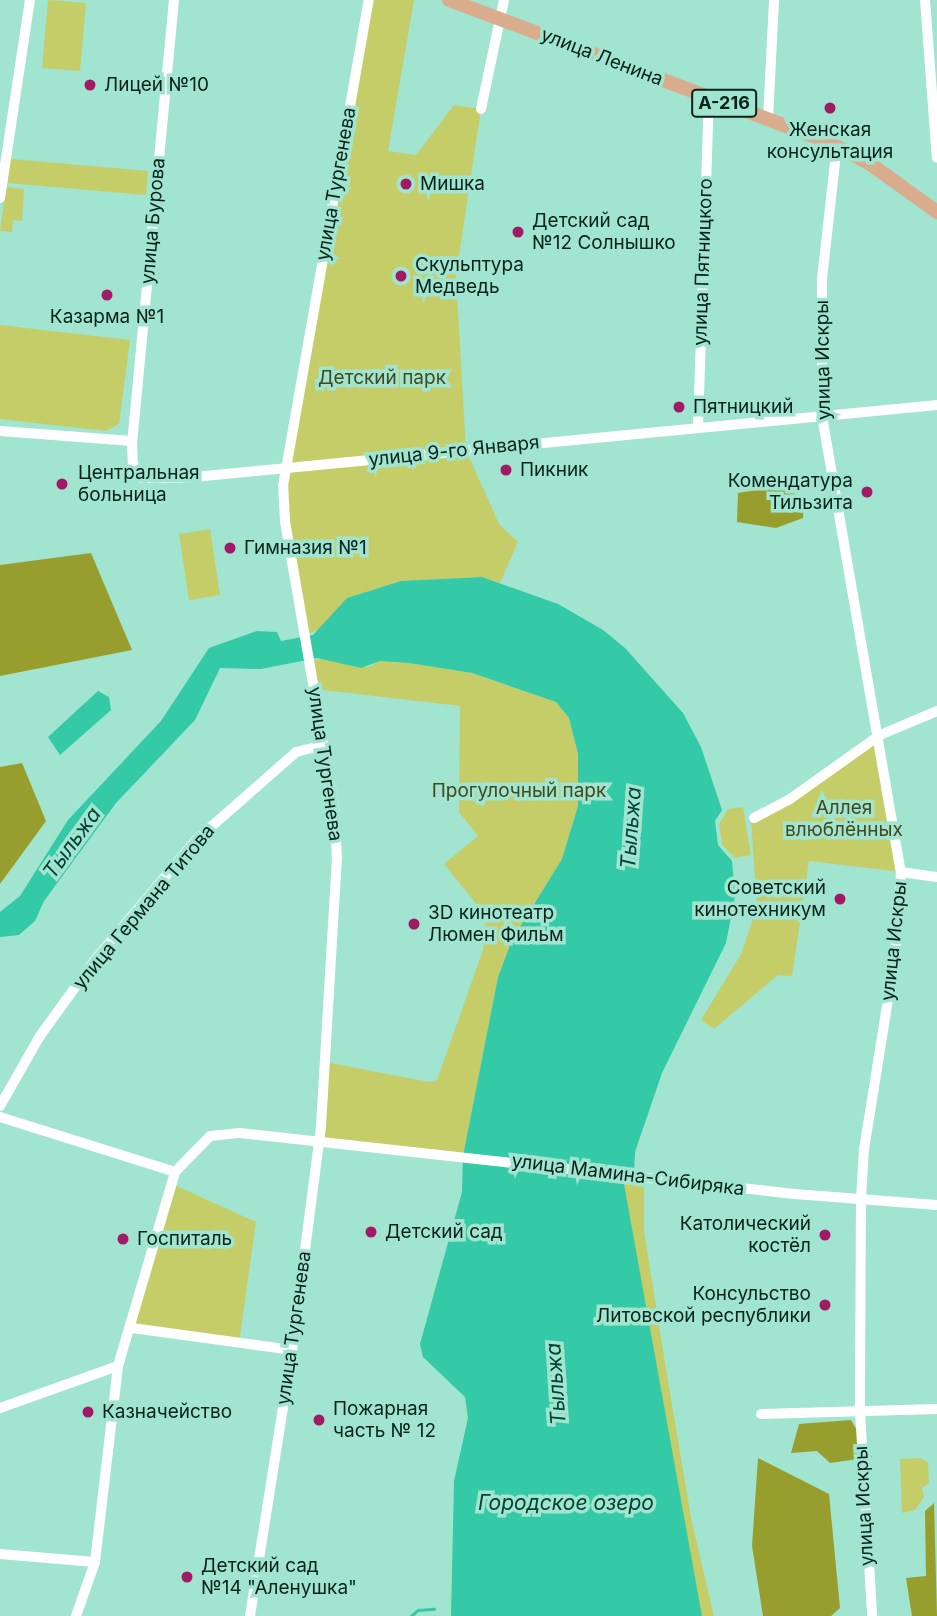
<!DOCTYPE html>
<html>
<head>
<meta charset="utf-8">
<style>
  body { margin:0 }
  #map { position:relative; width:937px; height:1616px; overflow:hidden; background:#a1e4cf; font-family:Inter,sans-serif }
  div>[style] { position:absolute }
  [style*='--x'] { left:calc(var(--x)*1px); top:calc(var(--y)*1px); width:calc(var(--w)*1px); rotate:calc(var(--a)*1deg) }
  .green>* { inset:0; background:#c5cd69 }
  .forest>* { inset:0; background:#979e2d }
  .water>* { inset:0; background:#34caa7 }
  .stream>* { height:2.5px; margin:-1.25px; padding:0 1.25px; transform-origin:1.25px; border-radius:1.25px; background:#34caa7 }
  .minor>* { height:10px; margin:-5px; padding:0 5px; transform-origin:5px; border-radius:5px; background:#fff }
  .major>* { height:14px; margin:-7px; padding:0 7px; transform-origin:7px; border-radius:7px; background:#d9ac8e }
  .dots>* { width:19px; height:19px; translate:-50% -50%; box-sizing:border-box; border:4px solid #a1e4cf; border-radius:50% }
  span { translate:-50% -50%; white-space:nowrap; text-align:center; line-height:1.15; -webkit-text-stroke:7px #a1e4cf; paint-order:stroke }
  .shield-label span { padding:2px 5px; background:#a1e4cf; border:2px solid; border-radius:5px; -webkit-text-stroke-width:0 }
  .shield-label { font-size:18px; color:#07231c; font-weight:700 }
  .street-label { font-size:19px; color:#07231c }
  .poi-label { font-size:19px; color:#07231c }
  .left { translate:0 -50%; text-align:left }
  .right { translate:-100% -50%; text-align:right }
  .park-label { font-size:19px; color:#45481c }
  .water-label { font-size:21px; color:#024335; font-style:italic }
</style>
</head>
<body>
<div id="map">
  <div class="green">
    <div style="clip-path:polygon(48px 0,86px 3px,80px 71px,42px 68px)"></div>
    <div style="clip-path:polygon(369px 0,414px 0,388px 151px,416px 155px,454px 105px,481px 109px,456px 276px,466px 450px,499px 524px,518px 542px,500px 583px,482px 577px,401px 581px,347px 598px,324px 627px,306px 635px,285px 521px,286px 469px)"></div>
    <div style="clip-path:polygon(11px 159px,148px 171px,146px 195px,7px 183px)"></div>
    <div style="clip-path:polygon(6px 187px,24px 189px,22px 221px,13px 220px,12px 232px,0 231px)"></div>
    <div style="clip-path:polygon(0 325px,130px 340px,119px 424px,106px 431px,0 419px)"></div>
    <div style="clip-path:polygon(210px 529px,220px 595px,189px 600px,179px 534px)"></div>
    <div style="clip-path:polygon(310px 659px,339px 660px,353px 667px,370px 667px,379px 661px,409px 663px,471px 673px,556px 702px,569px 718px,578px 754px,578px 806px,562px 859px,512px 940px,498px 977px,463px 1156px,319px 1142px,325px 1062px,429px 1082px,437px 1080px,483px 950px,485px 925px,482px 911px,444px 864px,478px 836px,459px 812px,460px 706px,315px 689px)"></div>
    <div style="clip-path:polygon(880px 735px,901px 872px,809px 861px,792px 976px,778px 975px,714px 1029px,701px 1020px,741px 954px,757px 907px,751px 820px)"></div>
    <div style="clip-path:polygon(743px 807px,751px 855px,735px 858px,722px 845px,719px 824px,728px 809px)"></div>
    <div style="clip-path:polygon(634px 1177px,644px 1182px,644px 1231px,667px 1375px,691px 1518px,714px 1616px,702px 1616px,682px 1520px,624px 1194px,624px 1183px)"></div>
    <div style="clip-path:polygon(172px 1184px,256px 1222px,239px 1343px,132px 1328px)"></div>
    <div style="clip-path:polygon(921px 1458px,928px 1463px,929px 1483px,922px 1488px,924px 1497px,915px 1510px,902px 1513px,900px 1459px)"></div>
  </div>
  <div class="forest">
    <div style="clip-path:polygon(782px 486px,804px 500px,803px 518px,776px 528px,737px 522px,738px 493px)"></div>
    <div style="clip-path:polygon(91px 553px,132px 650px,0 676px,0 565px)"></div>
    <div style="clip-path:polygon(22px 763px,46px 821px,0 884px,0 767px)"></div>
    <div style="clip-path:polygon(851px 1420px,872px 1457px,830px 1463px,817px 1451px,791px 1453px,799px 1424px)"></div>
    <div style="clip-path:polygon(758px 1458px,829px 1494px,840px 1608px,831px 1616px,763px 1616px,752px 1546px)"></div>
    <div style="clip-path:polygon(934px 1503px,937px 1616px,912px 1616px,906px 1578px,926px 1576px,925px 1511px)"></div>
  </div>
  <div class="water">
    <div style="clip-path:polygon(482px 577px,558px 604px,603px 630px,625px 648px,683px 713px,701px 747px,722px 810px,715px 821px,718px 845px,732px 861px,735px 897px,726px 943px,662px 1073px,635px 1152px,634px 1177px,624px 1184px,702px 1616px,451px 1616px,454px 1481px,468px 1418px,465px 1397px,423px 1357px,420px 1344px,462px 1192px,463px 1156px,498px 977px,512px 940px,562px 859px,578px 806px,578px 754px,569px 718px,556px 702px,472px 673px,409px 663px,380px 661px,361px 668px,317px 658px,261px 669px,220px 668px,195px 720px,116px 803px,44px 901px,35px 921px,19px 935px,0 937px,0 912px,20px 896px,68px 820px,161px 721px,209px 648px,257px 631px,277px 632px,281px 641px,313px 635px,347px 598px,401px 581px)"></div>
    <div style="clip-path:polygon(98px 691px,109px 697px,111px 710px,60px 755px,48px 737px)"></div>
  </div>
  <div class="stream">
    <div style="--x:411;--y:1616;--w:9;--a:-41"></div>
    <div style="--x:418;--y:1610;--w:16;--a:-4"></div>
  </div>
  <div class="minor">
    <div style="--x:174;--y:0;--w:443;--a:95.4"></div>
    <div style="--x:132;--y:441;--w:23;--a:88"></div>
    <div style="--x:133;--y:464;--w:16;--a:60"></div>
    <div style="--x:141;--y:478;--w:43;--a:0"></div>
    <div style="--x:184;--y:478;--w:757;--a:-5.54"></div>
    <div style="--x:925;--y:0;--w:158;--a:85.7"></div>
    <div style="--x:481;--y:109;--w:111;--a:-78.1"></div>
    <div style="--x:768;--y:119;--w:119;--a:-87.1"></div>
    <div style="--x:837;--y:145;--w:135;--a:96.4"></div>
    <div style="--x:822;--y:279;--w:137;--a:90"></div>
    <div style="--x:822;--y:416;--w:463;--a:80.2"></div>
    <div style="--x:901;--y:872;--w:84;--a:94.1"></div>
    <div style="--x:895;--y:956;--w:195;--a:99.1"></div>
    <div style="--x:864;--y:1149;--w:50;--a:93.4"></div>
    <div style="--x:861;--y:1199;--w:212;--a:90.3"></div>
    <div style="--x:860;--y:1411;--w:205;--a:86.6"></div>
    <div style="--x:0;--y:198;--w:200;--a:-81.4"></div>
    <div style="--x:698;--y:426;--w:328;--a:-88.1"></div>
    <div style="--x:0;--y:431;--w:132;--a:4.3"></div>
    <div style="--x:754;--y:818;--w:41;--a:-27.8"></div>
    <div style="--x:790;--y:799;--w:110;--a:-35.4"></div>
    <div style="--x:880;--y:735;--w:62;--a:-22.8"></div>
    <div style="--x:901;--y:872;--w:36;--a:8"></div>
    <div style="--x:0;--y:1106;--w:81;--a:-60.3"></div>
    <div style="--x:40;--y:1036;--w:92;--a:-54.2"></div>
    <div style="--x:94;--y:961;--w:158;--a:-49.9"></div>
    <div style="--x:196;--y:840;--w:133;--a:-41.3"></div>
    <div style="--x:296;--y:752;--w:29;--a:-14"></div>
    <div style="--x:0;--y:1117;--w:183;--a:17.4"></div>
    <div style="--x:132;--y:1328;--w:162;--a:7.8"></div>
    <div style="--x:0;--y:1408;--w:125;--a:-19.6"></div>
    <div style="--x:761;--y:1414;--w:176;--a:-1.6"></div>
    <div style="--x:0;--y:1554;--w:95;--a:4.8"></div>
    <div style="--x:76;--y:1616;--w:57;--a:-70.6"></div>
    <div style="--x:95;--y:1562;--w:197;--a:-83.3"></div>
    <div style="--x:118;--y:1366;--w:202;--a:-73.6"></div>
    <div style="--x:175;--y:1172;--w:50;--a:-45.8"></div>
    <div style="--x:210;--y:1136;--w:30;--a:-6"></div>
    <div style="--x:240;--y:1133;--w:558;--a:6.27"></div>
    <div style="--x:795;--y:1194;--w:142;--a:4.4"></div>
    <div style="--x:250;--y:1616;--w:269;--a:-81"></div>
    <div style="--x:292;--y:1350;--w:226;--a:-82.6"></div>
    <div style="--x:321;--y:1126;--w:267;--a:-86.6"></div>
    <div style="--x:337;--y:859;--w:54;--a:-93.2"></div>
    <div style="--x:334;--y:805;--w:288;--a:-99.8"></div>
    <div style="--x:285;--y:521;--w:35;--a:-93"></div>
    <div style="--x:283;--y:486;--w:494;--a:-80"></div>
  </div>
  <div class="major">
    <div style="--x:449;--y:0;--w:400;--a:20.5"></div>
    <div style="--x:824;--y:140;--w:51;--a:27.1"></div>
    <div style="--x:869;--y:163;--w:84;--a:35.8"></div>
  </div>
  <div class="dots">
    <div style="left:90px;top:85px;background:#a21a66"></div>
    <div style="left:830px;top:108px;background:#a21a66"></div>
    <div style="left:406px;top:184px;background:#a21a66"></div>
    <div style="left:518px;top:232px;background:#a21a66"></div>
    <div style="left:401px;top:276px;background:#a21a66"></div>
    <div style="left:107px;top:295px;background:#a21a66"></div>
    <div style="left:679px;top:407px;background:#a21a66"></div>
    <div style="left:506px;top:470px;background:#a21a66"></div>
    <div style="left:62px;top:484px;background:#a21a66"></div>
    <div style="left:867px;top:492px;background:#a21a66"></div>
    <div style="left:230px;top:548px;background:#a21a66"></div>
    <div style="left:840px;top:899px;background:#a21a66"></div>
    <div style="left:414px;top:924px;background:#a21a66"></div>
    <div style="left:371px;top:1232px;background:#a21a66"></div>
    <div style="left:825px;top:1235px;background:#a21a66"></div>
    <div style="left:123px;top:1239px;background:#a21a66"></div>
    <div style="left:825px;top:1305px;background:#a21a66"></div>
    <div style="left:88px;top:1412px;background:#a21a66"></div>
    <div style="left:319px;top:1420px;background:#a21a66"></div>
    <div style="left:187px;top:1577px;background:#a21a66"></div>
  </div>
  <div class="shield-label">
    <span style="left:724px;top:103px">А-216</span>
  </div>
  <div class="street-label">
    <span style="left:602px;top:57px;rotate:21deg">улица Ленина</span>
    <span style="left:336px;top:184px;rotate:-80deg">улица Тургенева</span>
    <span style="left:153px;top:221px;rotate:-85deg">улица Бурова</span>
    <span style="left:703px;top:262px;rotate:-88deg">улица Пятницкого</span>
    <span style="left:823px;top:360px;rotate:-91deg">улица Искры</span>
    <span style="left:454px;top:451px;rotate:-6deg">улица 9-го Января</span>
    <span style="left:325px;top:764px;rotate:82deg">улица Тургенева</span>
    <span style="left:144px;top:907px;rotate:-50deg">улица Германа Титова</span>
    <span style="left:894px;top:941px;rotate:-84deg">улица Искры</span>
    <span style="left:628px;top:1175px;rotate:7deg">улица Мамина-Сибиряка</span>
    <span style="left:294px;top:1328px;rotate:-82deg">улица Тургенева</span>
    <span style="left:864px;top:1506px;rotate:-93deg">улица Искры</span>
  </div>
  <div class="poi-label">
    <span class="left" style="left:104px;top:85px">Лицей №10</span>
    <span style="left:830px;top:141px">Женская<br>консультация</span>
    <span class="left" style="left:420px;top:184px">Мишка</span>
    <span class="left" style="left:532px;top:232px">Детский сад<br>№12 Солнышко</span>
    <span class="left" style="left:415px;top:276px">Скульптура<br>Медведь</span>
    <span style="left:107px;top:317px">Казарма №1</span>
    <span class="left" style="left:693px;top:407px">Пятницкий</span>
    <span class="left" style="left:520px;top:470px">Пикник</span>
    <span class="left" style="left:78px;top:484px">Центральная<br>больница</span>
    <span class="right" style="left:853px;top:492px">Комендатура<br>Тильзита</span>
    <span class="left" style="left:244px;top:548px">Гимназия №1</span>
    <span class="right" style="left:826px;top:899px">Советский<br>кинотехникум</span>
    <span class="left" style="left:428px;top:924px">3D кинотеатр<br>Люмен Фильм</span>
    <span class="right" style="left:811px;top:1235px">Католический<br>костёл</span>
    <span class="left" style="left:385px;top:1232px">Детский сад</span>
    <span class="left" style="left:137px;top:1239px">Госпиталь</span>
    <span class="right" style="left:811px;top:1305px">Консульство<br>Литовской республики</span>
    <span class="left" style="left:333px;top:1420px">Пожарная<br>часть № 12</span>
    <span class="left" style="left:102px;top:1412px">Казначейство</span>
    <span class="left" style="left:201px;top:1577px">Детский сад<br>№14 "Аленушка"</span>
  </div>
  <div class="park-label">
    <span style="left:382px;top:378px">Детский парк</span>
    <span style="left:519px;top:791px">Прогулочный парк</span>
    <span style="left:844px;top:819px">Аллея<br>влюблённых</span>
  </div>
  <div class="water-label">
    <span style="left:631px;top:828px;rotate:-86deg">Тыльжа</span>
    <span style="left:72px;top:843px;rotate:-54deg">Тыльжа</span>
    <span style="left:556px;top:1384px;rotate:-94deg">Тыльжа</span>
    <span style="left:566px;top:1503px">Городское озеро</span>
  </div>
</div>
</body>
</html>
